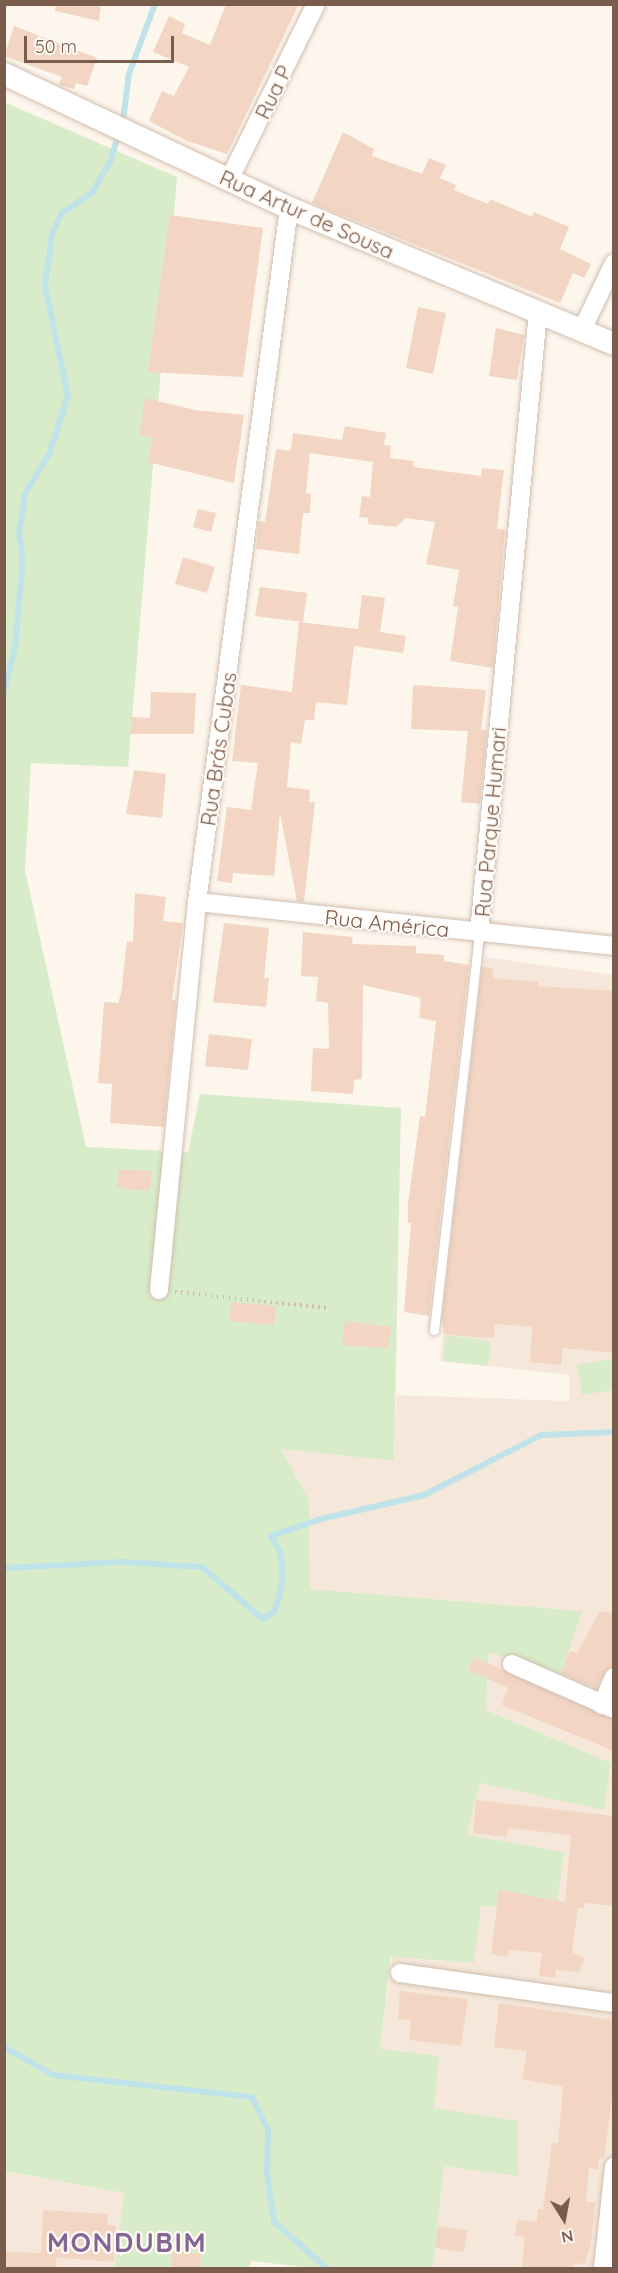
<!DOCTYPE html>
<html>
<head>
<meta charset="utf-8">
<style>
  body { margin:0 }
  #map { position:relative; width:618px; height:2273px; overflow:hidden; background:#fdf6ec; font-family:Quicksand,sans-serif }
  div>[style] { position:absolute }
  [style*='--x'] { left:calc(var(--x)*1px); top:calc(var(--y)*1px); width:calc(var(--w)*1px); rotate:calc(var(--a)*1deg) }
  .residential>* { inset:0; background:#f5e8da }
  .green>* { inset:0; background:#d8ecc9 }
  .stream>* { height:6px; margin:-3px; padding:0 3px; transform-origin:3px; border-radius:3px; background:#bfe3e8 }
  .building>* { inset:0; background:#f3d5c3 }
  .path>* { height:4px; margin-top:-2px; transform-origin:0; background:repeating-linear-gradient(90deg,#d9b8a5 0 1.5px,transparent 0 6px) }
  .roads { filter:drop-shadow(0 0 2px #d1beb0) drop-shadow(0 0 2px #d1beb0) }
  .service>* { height:9px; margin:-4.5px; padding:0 4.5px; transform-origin:4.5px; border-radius:4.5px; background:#fff }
  .minor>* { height:18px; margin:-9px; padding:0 9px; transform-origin:9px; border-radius:9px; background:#fff }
  .tertiary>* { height:22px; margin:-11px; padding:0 11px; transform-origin:11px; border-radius:11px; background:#fff }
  span { translate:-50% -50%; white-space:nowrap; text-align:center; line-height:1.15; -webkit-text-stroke:4.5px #fffaf3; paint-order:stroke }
  .street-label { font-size:21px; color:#7a5c4d }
  .district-label { font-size:27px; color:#846695; font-weight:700; letter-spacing:1.5px }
  .frame { position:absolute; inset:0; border:6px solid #7a5c4d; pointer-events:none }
  .north { position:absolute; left:534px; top:2189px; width:60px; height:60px; -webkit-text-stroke:4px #fffaf3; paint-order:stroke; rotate:169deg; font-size:16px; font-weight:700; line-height:24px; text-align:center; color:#7a5c4d }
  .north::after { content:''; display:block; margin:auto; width:21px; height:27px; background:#7a5c4d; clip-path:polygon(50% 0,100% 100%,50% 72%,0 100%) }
  .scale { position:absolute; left:24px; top:36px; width:150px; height:27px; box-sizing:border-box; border:3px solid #7a5c4d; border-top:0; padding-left:8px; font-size:18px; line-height:21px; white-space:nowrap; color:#7a5c4d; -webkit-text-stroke:4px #fffaf3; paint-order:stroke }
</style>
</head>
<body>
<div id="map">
  <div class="residential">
    <div style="clip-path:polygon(485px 957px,613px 975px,613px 2268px,433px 2268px,444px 2166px,434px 2108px,380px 2049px,392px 1957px,473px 1963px,480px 1906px,555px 1910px,563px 1852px,467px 1836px,480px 1783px,604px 1809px,611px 1763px,486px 1710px,489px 1652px,582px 1611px,310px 1589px,309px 1500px,281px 1449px,394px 1461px,396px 1395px,569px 1401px,570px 1375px,440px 1361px)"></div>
    <div style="clip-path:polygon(4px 2171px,124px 2193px,114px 2268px,5px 2268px)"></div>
  </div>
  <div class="green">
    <div style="clip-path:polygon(4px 102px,177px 177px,128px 767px,31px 763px,25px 870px,86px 1147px,188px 1152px,200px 1094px,401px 1108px,394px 1461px,281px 1449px,309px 1500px,310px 1589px,582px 1611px,560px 1677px,489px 1652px,486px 1710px,611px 1763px,604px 1810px,480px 1783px,467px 1835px,564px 1852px,556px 1910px,481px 1906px,474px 1963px,391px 1957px,380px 2049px,439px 2056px,434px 2108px,518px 2121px,518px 2176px,444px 2166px,433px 2268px,313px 2268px,251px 2261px,249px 2268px,114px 2268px,124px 2193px,5px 2171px)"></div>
    <div style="clip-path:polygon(446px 1335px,491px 1341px,488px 1366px,443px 1361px)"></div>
    <div style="clip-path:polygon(613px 1359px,613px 1390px,582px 1395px,577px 1365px)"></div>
  </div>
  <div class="stream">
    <div style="--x:4;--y:691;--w:44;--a:-75.7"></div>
    <div style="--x:15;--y:648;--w:89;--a:-84.9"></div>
    <div style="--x:23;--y:559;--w:25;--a:-99"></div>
    <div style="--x:19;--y:534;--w:40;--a:-81.5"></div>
    <div style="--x:25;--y:494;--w:47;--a:-59"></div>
    <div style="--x:49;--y:454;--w:61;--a:-71.9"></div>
    <div style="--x:68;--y:396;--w:112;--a:-101.8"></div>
    <div style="--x:45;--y:286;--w:52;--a:-82.3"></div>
    <div style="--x:52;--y:234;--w:23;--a:-65"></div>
    <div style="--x:62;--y:213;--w:36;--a:-34"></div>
    <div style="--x:92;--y:193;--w:38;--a:-60"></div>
    <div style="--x:111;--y:160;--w:49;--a:-74.5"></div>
    <div style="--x:124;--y:113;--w:39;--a:-83"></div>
    <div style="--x:129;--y:74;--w:75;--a:-69.6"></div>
    <div style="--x:4;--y:1568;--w:119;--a:-2.9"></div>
    <div style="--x:123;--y:1562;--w:79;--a:3.6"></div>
    <div style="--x:202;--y:1567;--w:80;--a:40.4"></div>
    <div style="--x:263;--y:1619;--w:14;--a:-34"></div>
    <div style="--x:275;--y:1611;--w:34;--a:-76"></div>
    <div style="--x:283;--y:1578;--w:27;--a:-96"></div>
    <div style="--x:280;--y:1551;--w:17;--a:-121"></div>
    <div style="--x:271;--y:1536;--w:53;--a:-18.8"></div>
    <div style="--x:321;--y:1519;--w:106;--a:-13.1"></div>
    <div style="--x:424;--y:1495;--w:131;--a:-27.1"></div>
    <div style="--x:541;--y:1435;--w:73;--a:-2.4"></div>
    <div style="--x:4;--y:2047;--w:56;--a:29.7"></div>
    <div style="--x:53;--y:2075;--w:200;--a:6.3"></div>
    <div style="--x:252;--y:2097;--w:37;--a:64"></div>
    <div style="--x:268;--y:2130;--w:42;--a:91.4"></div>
    <div style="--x:267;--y:2172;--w:50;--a:82"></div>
    <div style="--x:274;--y:2222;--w:70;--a:41"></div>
  </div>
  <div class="building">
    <div style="clip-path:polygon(56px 4px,101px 4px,99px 21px,55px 11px)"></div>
    <div style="clip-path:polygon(226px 4px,299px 4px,227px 154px,187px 141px,149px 121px,162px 91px,174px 96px,189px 67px,153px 52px,169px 16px,185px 24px,182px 33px,210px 45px)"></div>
    <div style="clip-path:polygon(14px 26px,97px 58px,87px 86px,76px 83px,74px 89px,59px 85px,62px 77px,4px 56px)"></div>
    <div style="clip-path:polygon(343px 132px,374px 149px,372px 156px,422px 174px,429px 158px,446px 165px,440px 178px,456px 185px,454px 190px,488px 204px,490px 199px,532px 217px,534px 212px,569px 227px,560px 249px,591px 264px,584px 278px,573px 273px,560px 303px,312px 203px)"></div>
    <div style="clip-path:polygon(170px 215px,263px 228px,243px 377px,148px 372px)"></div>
    <div style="clip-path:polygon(418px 307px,446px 313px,433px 374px,406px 368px)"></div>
    <div style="clip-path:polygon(496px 328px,524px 335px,517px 380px,489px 376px)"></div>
    <div style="clip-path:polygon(145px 398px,195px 410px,244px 415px,234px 483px,148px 462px,153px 438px,139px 435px)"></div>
    <div style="clip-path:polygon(345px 426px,386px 433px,384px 445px,391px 446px,390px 458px,414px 461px,413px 467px,481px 476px,482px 468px,504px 470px,497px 529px,505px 530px,493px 668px,450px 661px,458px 607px,453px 606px,459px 570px,426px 564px,435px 522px,406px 518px,396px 527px,368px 524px,368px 518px,359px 517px,362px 496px,370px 497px,373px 462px,310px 453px,306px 493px,311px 494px,310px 513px,303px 513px,299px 554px,256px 549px,259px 521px,265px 522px,276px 449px,291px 451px,293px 433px,342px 440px)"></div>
    <div style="clip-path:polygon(198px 509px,216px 513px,211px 532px,193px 527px)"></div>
    <div style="clip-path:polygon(183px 557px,215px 567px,207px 593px,175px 584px)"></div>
    <div style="clip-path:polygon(260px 587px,307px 593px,303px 622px,255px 616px)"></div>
    <div style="clip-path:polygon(362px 595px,385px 598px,380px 632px,406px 636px,403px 653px,354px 646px,347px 705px,316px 702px,314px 720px,305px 720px,301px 744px,291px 742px,287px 787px,310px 790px,309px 802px,315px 802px,304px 902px,297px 901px,280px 813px,274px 876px,233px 873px,232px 883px,217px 881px,227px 807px,251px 810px,258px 763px,232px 761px,241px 685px,292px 692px,299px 622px,358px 629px)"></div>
    <div style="clip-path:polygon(413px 685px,486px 690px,481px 730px,487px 730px,480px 804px,461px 802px,468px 731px,411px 729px)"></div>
    <div style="clip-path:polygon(151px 692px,196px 693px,194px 734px,130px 734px,132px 717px,150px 718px)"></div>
    <div style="clip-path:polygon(134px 770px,166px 774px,162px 818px,126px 814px)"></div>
    <div style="clip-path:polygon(135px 893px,166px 897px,163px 921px,183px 923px,172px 1000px,176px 1001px,164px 1127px,110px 1123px,112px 1084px,98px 1083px,104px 1002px,118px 1003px,121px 994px,127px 941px,133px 942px)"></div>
    <div style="clip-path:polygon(224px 923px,269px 928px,264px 978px,269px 978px,266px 1007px,213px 1002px)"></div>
    <div style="clip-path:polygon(303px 932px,353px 937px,352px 944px,416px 946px,416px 953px,444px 955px,444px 961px,469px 965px,429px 1316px,404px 1312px,411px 1223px,408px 1223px,408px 1204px,420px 1116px,425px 1117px,436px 1021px,419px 1018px,421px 998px,363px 985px,362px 1079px,354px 1080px,353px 1094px,311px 1091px,313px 1048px,329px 1049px,328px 1003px,316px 1001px,318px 977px,301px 976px)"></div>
    <div style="clip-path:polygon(482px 967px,492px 968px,494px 978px,538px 982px,538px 986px,614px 991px,614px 1353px,563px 1348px,561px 1365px,530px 1362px,532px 1327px,495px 1324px,494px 1337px,481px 1338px,444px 1334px,442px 1317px)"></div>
    <div style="clip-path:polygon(209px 1034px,252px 1039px,248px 1070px,205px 1066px)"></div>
    <div style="clip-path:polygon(119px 1169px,152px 1171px,150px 1191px,117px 1188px)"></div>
    <div style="clip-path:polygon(231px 1302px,276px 1306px,274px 1325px,230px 1321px)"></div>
    <div style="clip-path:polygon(345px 1321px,391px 1327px,389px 1348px,342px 1345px)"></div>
    <div style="clip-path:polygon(600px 1611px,614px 1613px,614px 1666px,604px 1672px,597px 1689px,561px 1673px,570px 1651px,577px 1653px)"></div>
    <div style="clip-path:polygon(474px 1657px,614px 1720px,614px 1751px,502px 1705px,508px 1688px,468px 1670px)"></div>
    <div style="clip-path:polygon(476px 1800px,614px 1816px,614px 1906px,585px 1903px,584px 1909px,578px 1908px,572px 1952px,585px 1958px,579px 1972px,556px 1970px,555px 1978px,539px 1976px,542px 1953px,509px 1950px,508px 1957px,491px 1954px,499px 1890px,565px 1902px,571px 1835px,508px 1828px,507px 1837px,473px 1833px)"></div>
    <div style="clip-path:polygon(400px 1991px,468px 1999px,461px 2046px,409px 2040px,411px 2020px,398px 2019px)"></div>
    <div style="clip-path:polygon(499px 2003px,614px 2020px,613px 2090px,604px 2158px,599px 2158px,598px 2170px,589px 2167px,586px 2202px,595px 2202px,591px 2243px,585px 2264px,573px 2263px,573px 2268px,522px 2268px,525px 2237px,515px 2236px,517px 2220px,537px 2222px,538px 2209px,543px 2209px,552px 2143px,558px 2143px,563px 2087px,522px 2079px,527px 2051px,494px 2047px)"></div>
    <div style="clip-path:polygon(43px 2210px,108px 2214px,107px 2225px,116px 2226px,114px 2262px,51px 2257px,56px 2258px,56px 2268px,4px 2268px,4px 2252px,41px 2253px)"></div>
    <div style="clip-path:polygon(438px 2226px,467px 2230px,464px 2252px,435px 2248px)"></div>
    <div style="clip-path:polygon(173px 2251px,201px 2254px,200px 2268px,171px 2268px)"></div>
  </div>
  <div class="path">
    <div style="--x:175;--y:1292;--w:155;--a:5.9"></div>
  </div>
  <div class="roads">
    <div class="service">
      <div style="--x:434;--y:1330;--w:400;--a:-83.5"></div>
    </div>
    <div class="minor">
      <div style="--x:229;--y:180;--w:196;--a:-63.7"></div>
      <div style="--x:582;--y:330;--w:74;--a:-64.5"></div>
      <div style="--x:197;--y:902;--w:419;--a:6"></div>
      <div style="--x:479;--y:933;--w:624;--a:-84.57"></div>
      <div style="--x:159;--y:1290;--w:390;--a:-84.4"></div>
      <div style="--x:197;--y:902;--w:700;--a:-82.45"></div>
      <div style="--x:512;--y:1664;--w:111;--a:23.8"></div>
      <div style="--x:602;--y:1705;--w:30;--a:-67"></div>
      <div style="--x:400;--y:1973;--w:216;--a:8"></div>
      <div style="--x:603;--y:2268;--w:102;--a:-83.8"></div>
    </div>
    <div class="tertiary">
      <div style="--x:4;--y:74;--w:315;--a:25.2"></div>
      <div style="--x:289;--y:208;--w:352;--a:22.7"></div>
    </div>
  </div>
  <div class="street-label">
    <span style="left:273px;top:92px;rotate:-64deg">Rua P</span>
    <span style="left:307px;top:214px;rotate:24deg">Rua Artur de Sousa</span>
    <span style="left:218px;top:749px;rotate:-82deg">Rua Brás Cubas</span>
    <span style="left:490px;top:822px;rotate:-85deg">Rua Parque Humari</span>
    <span style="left:387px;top:923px;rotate:6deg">Rua América</span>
  </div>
  <div class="district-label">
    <span style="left:127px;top:2243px">MONDUBIM</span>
  </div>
  <div class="frame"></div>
  <div class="north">N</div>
  <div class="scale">50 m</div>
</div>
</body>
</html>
